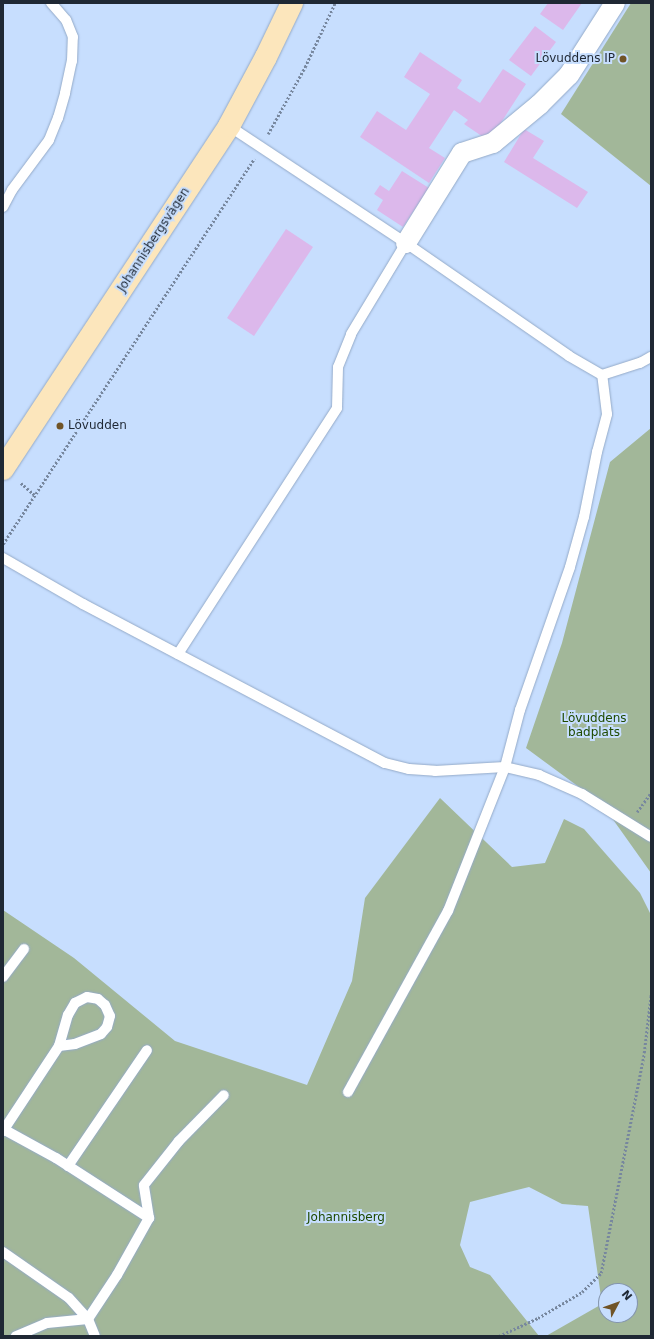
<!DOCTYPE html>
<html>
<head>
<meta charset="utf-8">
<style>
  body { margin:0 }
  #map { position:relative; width:654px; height:1339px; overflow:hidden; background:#c7defe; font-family:"DejaVu Sans",sans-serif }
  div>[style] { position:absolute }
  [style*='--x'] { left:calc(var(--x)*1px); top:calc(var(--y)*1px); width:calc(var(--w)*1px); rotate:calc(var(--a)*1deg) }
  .green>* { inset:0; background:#a2b799 }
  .building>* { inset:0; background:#dcb8eb }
  .path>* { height:2.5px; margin-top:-1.25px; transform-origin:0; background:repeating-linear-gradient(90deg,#77879e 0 2px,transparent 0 4px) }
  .roads { filter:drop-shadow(0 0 1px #94aac8) drop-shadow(0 0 1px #94aac8) }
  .service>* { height:10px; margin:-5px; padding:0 5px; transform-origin:5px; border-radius:5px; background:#fff }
  .minor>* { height:20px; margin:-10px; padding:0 10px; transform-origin:10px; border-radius:10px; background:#fff }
  .secondary>* { height:22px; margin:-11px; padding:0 11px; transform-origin:11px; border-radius:11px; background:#fce6bc }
  .dots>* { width:11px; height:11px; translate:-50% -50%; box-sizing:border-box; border:2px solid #c7defe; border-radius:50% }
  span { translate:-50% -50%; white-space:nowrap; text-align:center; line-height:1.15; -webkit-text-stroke:4px #c7defe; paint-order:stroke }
  .poi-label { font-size:12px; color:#1f2834 }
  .right { translate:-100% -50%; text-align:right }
  .left { translate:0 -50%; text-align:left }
  .street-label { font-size:12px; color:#1f2834 }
  .park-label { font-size:12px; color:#1f4a00 }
  .frame { position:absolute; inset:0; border:4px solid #1f2834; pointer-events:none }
  .north { position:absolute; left:598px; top:1283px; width:40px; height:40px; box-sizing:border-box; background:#c7defe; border:1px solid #8495ad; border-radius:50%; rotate:49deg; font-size:11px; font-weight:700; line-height:16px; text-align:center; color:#1f2834 }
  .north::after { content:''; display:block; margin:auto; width:14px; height:18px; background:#705427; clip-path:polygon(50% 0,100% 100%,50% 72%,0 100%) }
</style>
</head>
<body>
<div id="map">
  <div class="green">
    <div style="clip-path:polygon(631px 3px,651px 3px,651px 186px,561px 114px)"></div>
    <div style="clip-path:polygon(651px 428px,651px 873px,602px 804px,526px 748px,562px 643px,610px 462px)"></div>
    <div style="clip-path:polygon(evenodd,440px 798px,512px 867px,545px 863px,564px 819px,584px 829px,640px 893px,651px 915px,651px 1336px,546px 1336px,602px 1304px,588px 1206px,562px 1204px,529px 1187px,470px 1202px,460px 1245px,470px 1267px,490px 1275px,539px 1336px,3px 1336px,3px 910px,74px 958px,175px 1041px,307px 1085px,352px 981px,365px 898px,440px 798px,606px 1291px,630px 1291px,630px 1315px,606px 1315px,606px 1291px)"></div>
  </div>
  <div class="building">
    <div style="clip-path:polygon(548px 3px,582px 3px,563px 30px,540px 14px)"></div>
    <div style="clip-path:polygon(535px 26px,556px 42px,531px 76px,509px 60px)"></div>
    <div style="clip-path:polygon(420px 52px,462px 80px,457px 88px,480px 103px,503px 69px,526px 84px,489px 141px,464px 124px,468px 120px,454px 110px,429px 148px,445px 158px,429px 183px,360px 137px,377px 111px,406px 130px,430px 94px,404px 77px)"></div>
    <div style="clip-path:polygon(524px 129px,544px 141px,533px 158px,588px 192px,577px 208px,504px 162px)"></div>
    <div style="clip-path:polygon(402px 171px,429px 188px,403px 227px,377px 210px,383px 200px,374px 194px,380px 185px,389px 191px)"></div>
    <div style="clip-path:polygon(286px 229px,313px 247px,254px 336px,227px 318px)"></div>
  </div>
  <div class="path">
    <div style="--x:268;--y:134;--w:77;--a:-61.1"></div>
    <div style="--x:305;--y:67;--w:71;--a:-64.9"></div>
    <div style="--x:21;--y:483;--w:18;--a:41"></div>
    <div style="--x:3;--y:544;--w:460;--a:-56.9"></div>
    <div style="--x:637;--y:812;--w:24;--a:-54"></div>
    <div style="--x:499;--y:1336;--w:43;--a:-24.8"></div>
    <div style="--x:538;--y:1318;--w:51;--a:-30.6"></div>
    <div style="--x:582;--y:1292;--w:27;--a:-45"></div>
    <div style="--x:601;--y:1273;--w:224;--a:-78.9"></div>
    <div style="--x:644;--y:1053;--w:59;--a:-83.2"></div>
  </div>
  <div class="roads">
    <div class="service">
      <div style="--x:229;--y:126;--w:212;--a:33.5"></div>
      <div style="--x:406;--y:243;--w:198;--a:34.7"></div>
      <div style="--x:569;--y:356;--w:38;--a:30"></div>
      <div style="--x:602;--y:375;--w:40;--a:-18"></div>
      <div style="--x:640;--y:363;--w:13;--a:-29"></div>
      <div style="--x:3;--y:207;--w:19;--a:-62"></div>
      <div style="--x:12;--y:190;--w:62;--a:-53.5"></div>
      <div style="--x:49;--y:140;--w:24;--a:-68"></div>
      <div style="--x:58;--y:118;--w:26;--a:-74"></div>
      <div style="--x:65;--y:93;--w:33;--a:-78"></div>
      <div style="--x:72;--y:61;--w:24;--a:-88"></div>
      <div style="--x:73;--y:37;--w:18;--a:-112"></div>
      <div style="--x:66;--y:20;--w:23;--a:-131"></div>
      <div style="--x:3;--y:558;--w:92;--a:29.9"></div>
      <div style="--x:83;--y:604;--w:341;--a:27.8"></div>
      <div style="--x:385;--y:763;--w:25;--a:14"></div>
      <div style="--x:409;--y:769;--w:26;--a:4"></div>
      <div style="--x:435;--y:771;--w:70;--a:-3.3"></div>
      <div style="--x:505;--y:767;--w:35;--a:13"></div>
      <div style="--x:539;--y:775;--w:47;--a:23.8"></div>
      <div style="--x:582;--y:794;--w:81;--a:31.9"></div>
      <div style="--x:178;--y:654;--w:293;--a:-57.1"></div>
      <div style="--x:337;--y:408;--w:41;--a:-88.6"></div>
      <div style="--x:338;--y:367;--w:35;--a:-68"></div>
      <div style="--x:351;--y:334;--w:106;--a:-58.9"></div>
      <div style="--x:3;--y:977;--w:35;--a:-53"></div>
      <div style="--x:348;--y:1092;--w:207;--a:-61.1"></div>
      <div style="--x:448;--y:911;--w:155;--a:-68.4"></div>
      <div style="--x:505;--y:767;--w:59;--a:-75.3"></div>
      <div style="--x:520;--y:710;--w:151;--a:-70.7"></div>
      <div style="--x:570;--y:567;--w:52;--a:-74.4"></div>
      <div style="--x:584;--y:517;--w:66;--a:-78.7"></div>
      <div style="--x:597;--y:452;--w:39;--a:-75"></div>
      <div style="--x:607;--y:414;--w:39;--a:-97"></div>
      <div style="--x:3;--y:1129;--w:60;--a:28.7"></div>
      <div style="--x:56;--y:1158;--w:111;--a:32.8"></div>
      <div style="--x:149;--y:1218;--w:65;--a:119.3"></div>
      <div style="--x:117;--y:1275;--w:53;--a:123.4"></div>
      <div style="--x:88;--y:1319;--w:41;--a:174.4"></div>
      <div style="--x:47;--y:1323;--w:34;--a:157"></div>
      <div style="--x:3;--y:1131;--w:102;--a:-56.6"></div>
      <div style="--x:59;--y:1046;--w:32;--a:-74"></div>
      <div style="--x:68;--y:1015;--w:14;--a:-60"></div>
      <div style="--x:75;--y:1003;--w:13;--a:-27"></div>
      <div style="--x:87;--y:997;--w:11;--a:10"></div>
      <div style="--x:98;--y:999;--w:9;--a:41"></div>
      <div style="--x:105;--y:1005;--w:12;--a:66"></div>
      <div style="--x:110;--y:1016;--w:11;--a:105"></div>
      <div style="--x:107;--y:1027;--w:9;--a:131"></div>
      <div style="--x:101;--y:1034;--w:28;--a:159"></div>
      <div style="--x:75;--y:1044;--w:16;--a:173"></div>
      <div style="--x:68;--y:1166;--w:140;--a:-55.7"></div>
      <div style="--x:149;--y:1218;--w:33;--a:-99"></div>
      <div style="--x:144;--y:1185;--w:56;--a:-51.5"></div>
      <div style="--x:179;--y:1141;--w:64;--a:-45.6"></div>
      <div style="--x:3;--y:1252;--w:80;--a:34.9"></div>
      <div style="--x:69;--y:1298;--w:28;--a:48"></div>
      <div style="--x:88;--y:1319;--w:18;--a:68"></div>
    </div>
    <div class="minor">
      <div style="--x:406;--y:243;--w:106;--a:-58.1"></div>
      <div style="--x:462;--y:153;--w:33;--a:-18"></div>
      <div style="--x:493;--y:143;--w:60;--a:-39.6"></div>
      <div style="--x:539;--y:105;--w:42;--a:-45"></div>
      <div style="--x:569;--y:75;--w:85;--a:-57.4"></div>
    </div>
    <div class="secondary">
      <div style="--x:3;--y:469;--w:411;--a:-56.6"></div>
      <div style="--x:229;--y:126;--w:78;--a:-61.8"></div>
      <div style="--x:266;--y:57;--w:60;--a:-64.3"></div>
    </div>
  </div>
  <div class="dots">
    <div style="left:623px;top:59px;background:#705427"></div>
    <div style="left:60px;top:426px;background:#705427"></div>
  </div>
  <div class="poi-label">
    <span class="right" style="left:615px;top:59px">Lövuddens IP</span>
    <span class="left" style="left:68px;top:426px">Lövudden</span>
  </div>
  <div class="street-label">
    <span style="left:154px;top:240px;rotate:-57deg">Johannisbergsvägen</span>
  </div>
  <div class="park-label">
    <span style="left:594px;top:726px">Lövuddens<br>badplats</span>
    <span style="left:346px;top:1218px">Johannisberg</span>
  </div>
  <div class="frame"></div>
  <div class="north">N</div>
</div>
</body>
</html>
